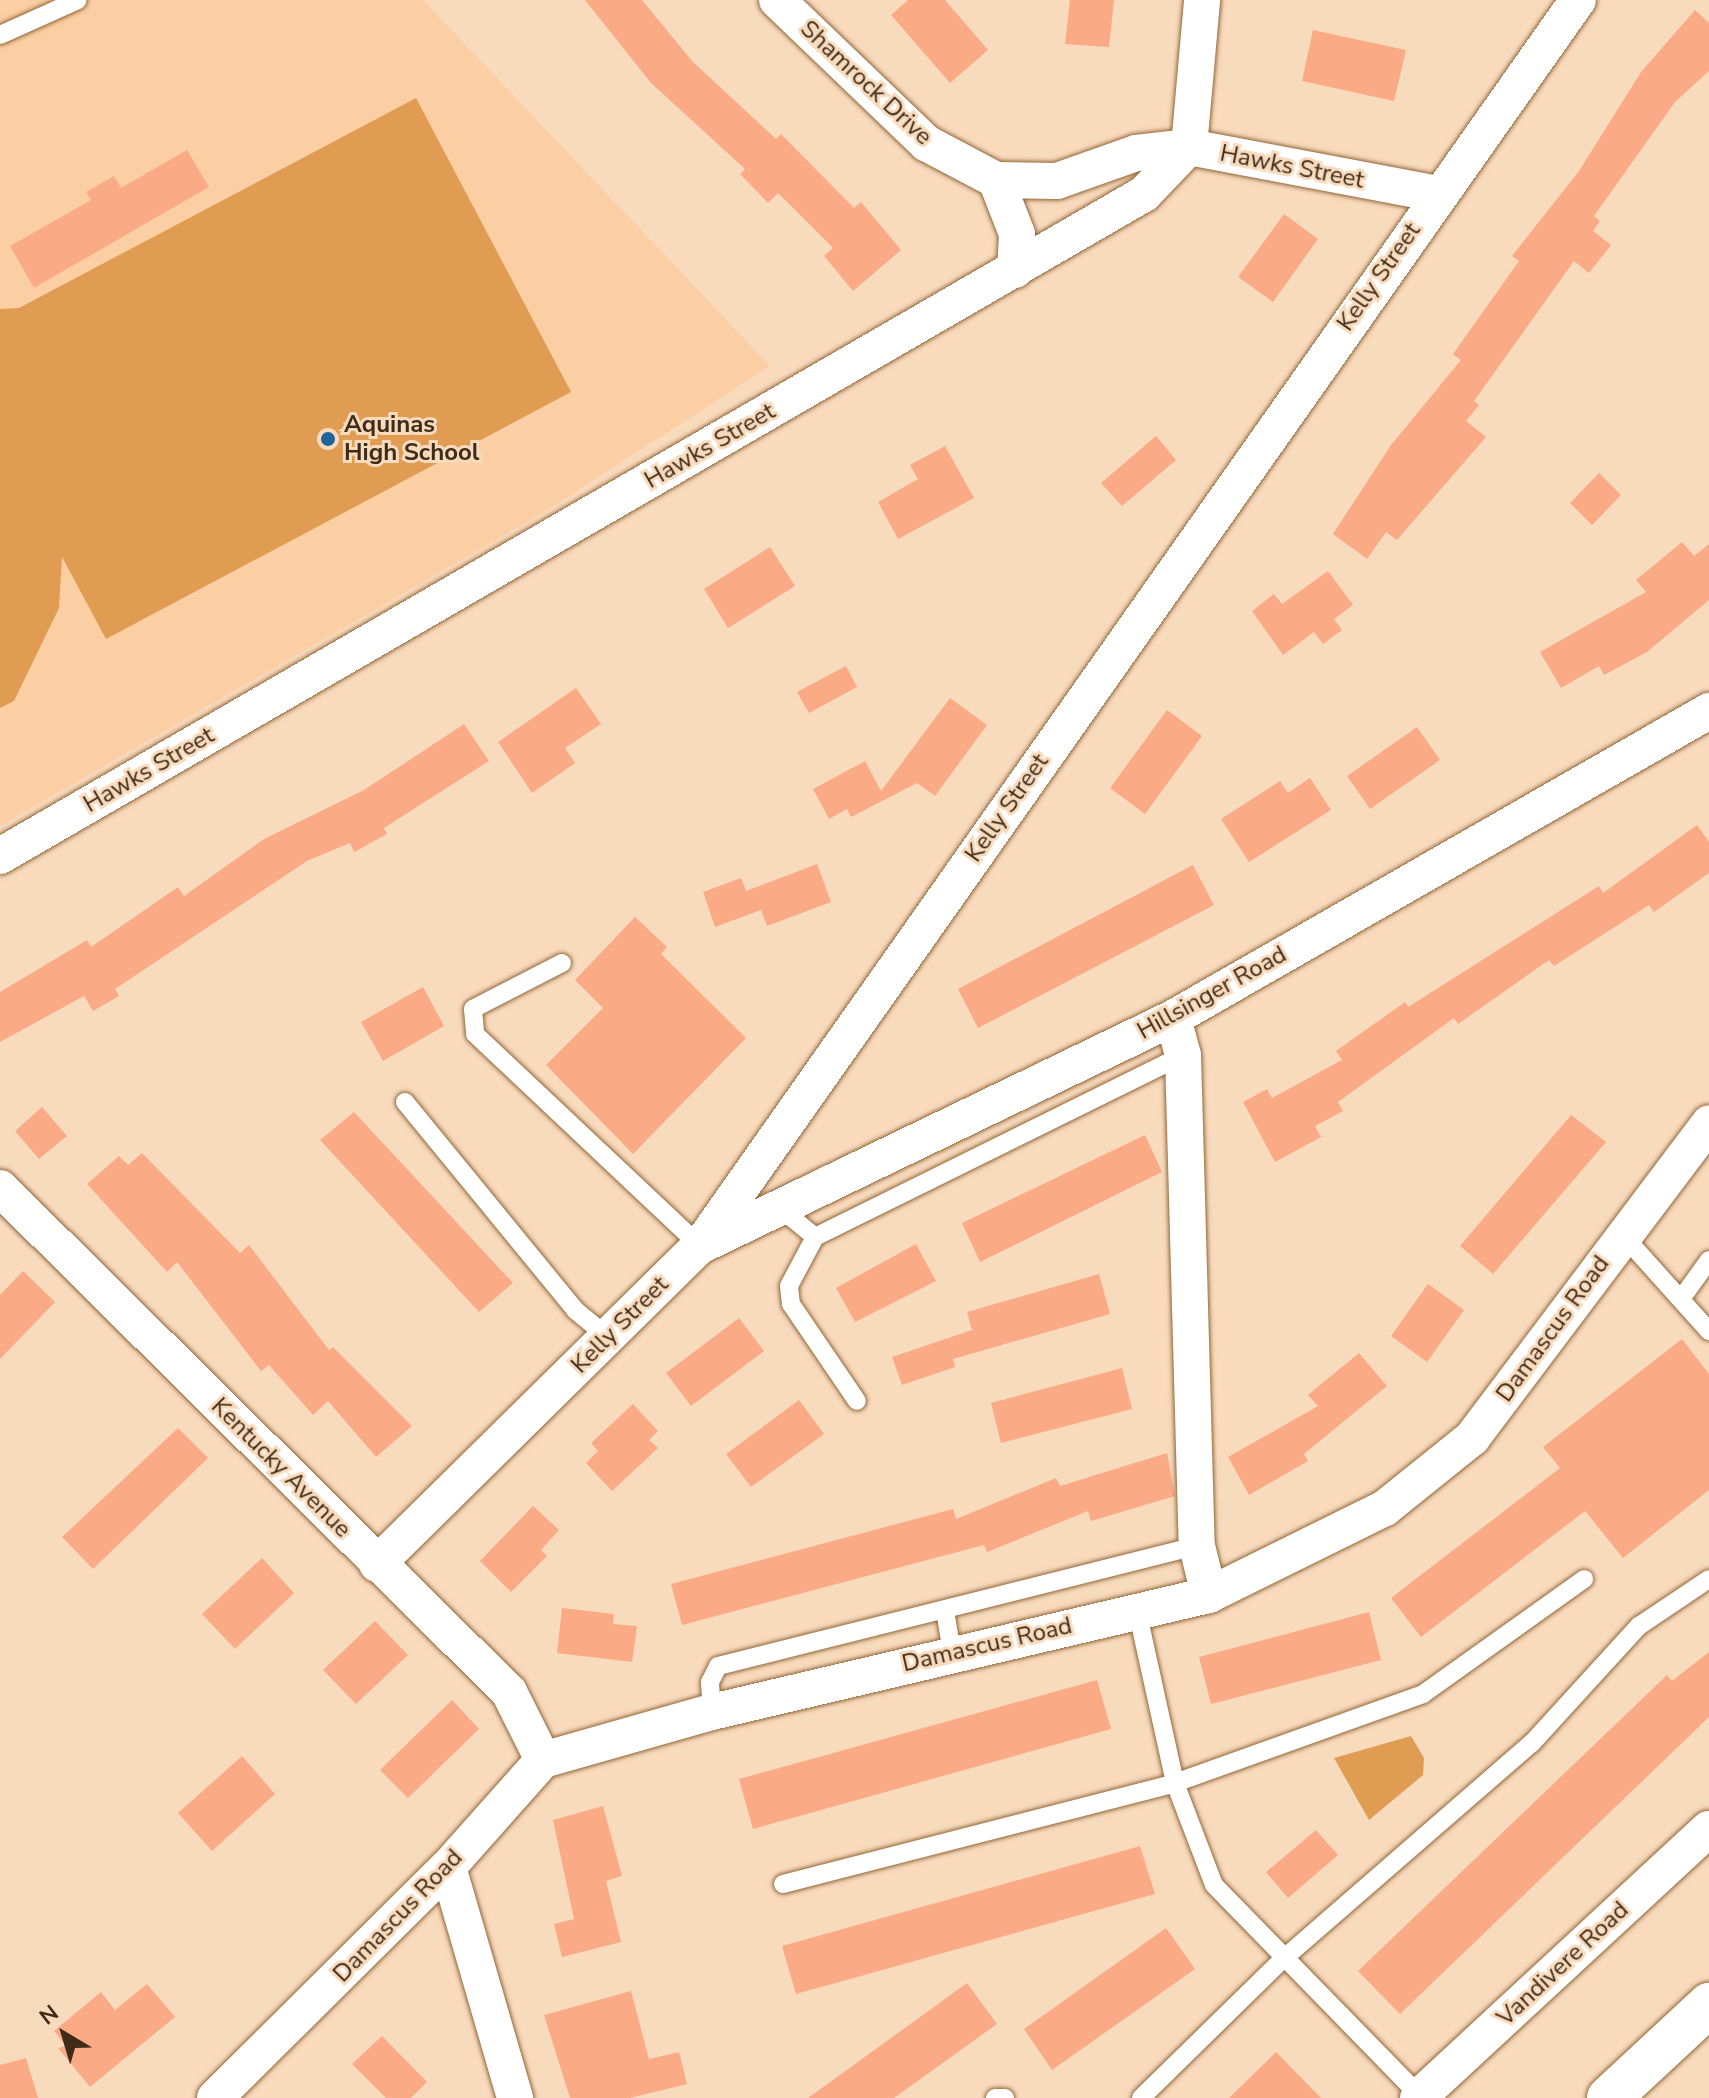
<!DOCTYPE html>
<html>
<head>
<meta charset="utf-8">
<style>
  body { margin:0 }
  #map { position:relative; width:1709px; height:2098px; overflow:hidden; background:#f8dabd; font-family:"Nunito Sans",sans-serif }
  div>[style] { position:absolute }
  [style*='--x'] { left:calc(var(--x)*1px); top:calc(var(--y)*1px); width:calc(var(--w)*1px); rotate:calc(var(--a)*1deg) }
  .built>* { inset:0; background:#fbcfa3 }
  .green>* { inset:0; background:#e09c53 }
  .building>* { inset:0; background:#faab86 }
  .roads { filter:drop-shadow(0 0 2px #936637) drop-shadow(0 0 2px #936637) }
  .lane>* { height:18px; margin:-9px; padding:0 9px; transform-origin:9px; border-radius:9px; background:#fff }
  .street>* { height:36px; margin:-18px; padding:0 18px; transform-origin:18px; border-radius:18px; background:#fff }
  .secondary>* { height:44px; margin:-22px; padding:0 22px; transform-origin:22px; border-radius:22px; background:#fff }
  .dots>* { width:22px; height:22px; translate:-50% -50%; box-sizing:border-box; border:4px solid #f8dabd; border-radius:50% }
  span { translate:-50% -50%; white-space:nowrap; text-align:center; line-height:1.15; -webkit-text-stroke:6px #f8dabd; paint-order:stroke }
  .street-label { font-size:24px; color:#3f2c18 }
  .poi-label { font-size:24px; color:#3f2c18; font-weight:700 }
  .left { translate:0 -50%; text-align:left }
  .north { position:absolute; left:24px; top:1994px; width:80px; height:80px; -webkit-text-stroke:6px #f8dabd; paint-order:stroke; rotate:322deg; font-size:22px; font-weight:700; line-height:32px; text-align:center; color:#3f2c18 }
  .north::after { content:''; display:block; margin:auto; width:28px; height:36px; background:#3f2c18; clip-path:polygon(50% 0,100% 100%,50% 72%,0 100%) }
</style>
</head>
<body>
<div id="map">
  <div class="built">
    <div style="clip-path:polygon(0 0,423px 0,770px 366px,544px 512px,0 826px)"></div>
  </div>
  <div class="green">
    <div style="clip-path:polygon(416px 98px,571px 392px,106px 639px,62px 557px,59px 608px,14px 701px,0 708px,0 309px,19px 308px)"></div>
    <div style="clip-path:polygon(1411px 1736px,1424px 1758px,1423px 1775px,1369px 1820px,1334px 1758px)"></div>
  </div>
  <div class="building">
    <div style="clip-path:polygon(585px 0,642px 0,693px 62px,776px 139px,781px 134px,854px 208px,861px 202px,901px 250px,853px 291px,824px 256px,833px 248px,778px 193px,768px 203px,740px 174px,745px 169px,651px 83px)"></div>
    <div style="clip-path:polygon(908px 0,945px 0,988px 50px,950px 83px,891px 15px)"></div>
    <div style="clip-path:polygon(1070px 0,1114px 0,1109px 47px,1065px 44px)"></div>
    <div style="clip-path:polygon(1695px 10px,1709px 23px,1709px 71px,1675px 102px,1594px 216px,1600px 221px,1593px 231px,1611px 245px,1589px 273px,1574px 261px,1474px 401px,1479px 405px,1466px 421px,1486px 437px,1397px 540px,1386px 532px,1367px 559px,1333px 534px,1391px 445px,1461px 360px,1453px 354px,1519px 261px,1512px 256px,1579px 171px,1641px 72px)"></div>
    <div style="clip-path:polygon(1313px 30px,1406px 50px,1394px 101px,1302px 81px)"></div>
    <div style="clip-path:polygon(187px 150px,209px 187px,34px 288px,10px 246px,91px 200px,86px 192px,114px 176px,121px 188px)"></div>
    <div style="clip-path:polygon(1284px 214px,1318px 239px,1273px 302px,1238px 277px)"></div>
    <div style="clip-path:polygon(1156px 436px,1176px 460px,1122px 506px,1101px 483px)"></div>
    <div style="clip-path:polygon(945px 446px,974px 498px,898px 539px,878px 502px,918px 479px,910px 465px)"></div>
    <div style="clip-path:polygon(1599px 473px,1621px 495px,1592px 525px,1570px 503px)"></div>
    <div style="clip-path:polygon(1682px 542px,1694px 556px,1709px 544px,1709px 600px,1647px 652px,1604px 675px,1599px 666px,1561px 688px,1540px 652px,1646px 592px,1636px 580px)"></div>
    <div style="clip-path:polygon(770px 547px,795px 586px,728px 628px,704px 589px)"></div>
    <div style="clip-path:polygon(1328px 571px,1353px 605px,1334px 619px,1342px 630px,1323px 644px,1314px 632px,1283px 655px,1252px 611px,1274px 594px,1282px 604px)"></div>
    <div style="clip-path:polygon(846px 666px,857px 687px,809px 713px,797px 692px)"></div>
    <div style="clip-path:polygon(576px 688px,601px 724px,565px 748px,575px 763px,532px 793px,498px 742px)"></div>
    <div style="clip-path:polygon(950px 698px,987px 725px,935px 796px,917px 783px,851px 817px,847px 809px,829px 819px,813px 789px,865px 761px,881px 791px)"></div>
    <div style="clip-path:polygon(1167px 710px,1202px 736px,1145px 814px,1110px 788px)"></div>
    <div style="clip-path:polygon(464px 724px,489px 761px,384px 828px,387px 834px,354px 852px,350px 843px,307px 861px,115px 989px,119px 996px,93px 1011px,84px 996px,0 1042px,0 992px,87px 940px,91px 947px,178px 887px,184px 896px,264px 839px,364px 790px)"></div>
    <div style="clip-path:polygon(1417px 727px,1440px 760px,1370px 809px,1347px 776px)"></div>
    <div style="clip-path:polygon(1310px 778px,1331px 810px,1249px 862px,1221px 819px,1280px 781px,1288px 793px)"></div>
    <div style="clip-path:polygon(1697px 825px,1709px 842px,1709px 873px,1654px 912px,1649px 905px,1554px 966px,1549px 960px,1458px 1024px,1454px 1018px,1338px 1102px,1343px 1111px,1315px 1126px,1321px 1137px,1275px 1162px,1243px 1102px,1267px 1089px,1272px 1098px,1342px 1060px,1336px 1051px,1405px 1002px,1408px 1007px,1599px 886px,1603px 893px)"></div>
    <div style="clip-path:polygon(817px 864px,831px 902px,767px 926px,761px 910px,715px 927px,703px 892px,741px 878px,746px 891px)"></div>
    <div style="clip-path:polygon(1193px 865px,1214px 905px,978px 1028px,958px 989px)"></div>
    <div style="clip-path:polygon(635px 917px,667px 947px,661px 954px,746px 1038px,633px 1154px,546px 1065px,603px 1008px,575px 980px)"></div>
    <div style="clip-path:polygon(423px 987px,444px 1026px,383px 1061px,361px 1022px)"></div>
    <div style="clip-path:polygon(42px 1107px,67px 1136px,39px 1159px,15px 1131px)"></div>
    <div style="clip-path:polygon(354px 1112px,513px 1283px,479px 1312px,320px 1140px)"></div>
    <div style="clip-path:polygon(1571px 1115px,1606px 1142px,1493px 1274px,1460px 1246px)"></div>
    <div style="clip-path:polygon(1145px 1135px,1162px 1172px,980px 1262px,962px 1223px)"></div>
    <div style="clip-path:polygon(142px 1153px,240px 1253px,249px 1245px,329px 1350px,333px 1347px,412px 1426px,376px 1457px,328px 1401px,313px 1415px,269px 1365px,261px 1371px,177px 1262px,167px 1272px,87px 1184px,119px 1156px,128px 1165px)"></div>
    <div style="clip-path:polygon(916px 1244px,936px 1281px,855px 1322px,836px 1288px)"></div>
    <div style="clip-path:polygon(23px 1271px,55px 1302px,0 1359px,0 1295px)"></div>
    <div style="clip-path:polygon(1099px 1274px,1110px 1314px,953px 1359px,955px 1367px,902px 1385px,892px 1357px,972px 1330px,967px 1312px)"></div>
    <div style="clip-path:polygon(1428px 1284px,1464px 1310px,1427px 1362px,1391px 1336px)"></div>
    <div style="clip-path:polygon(739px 1318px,764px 1351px,691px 1406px,666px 1373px)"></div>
    <div style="clip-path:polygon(1682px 1339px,1709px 1374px,1709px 1490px,1623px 1558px,1585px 1511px,1421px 1637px,1391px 1598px,1560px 1468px,1543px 1447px)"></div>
    <div style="clip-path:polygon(1359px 1353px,1387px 1386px,1304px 1454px,1308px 1461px,1249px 1495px,1228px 1457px,1318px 1406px,1308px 1395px)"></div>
    <div style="clip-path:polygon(1122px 1368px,1132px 1409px,1001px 1443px,991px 1403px)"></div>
    <div style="clip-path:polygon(799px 1400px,824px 1434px,751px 1487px,726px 1454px)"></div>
    <div style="clip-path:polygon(633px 1404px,658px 1431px,649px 1440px,658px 1448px,612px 1491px,586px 1463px,598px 1451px,591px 1443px)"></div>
    <div style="clip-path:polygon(178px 1428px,208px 1458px,93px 1569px,62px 1537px)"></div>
    <div style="clip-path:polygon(1167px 1453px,1175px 1496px,1091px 1521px,1088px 1511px,987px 1552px,984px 1545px,682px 1625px,671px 1584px,953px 1509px,956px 1519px,1056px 1478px,1060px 1486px)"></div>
    <div style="clip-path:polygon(533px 1506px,559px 1530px,541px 1550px,547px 1556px,511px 1592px,480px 1561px)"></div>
    <div style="clip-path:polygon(262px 1558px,294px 1593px,235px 1649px,202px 1614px)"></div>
    <div style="clip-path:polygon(562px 1608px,614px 1614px,613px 1624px,637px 1626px,632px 1662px,557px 1653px)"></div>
    <div style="clip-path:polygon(1369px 1612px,1381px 1660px,1211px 1704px,1199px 1657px)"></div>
    <div style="clip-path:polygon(375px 1621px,408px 1655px,356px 1704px,323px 1670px)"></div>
    <div style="clip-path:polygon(1709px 1652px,1709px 1717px,1400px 2014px,1358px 1971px,1667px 1675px,1672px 1681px)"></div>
    <div style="clip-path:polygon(1097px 1680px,1111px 1729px,753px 1829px,739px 1779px)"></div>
    <div style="clip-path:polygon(452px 1700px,479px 1729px,408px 1798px,380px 1770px)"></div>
    <div style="clip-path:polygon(242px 1756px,275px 1794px,212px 1851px,178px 1813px)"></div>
    <div style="clip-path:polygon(603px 1806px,622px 1876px,606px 1881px,621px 1942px,562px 1957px,554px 1924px,574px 1919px,553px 1820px)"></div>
    <div style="clip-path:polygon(1316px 1830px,1338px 1855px,1288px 1898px,1266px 1872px)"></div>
    <div style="clip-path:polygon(1140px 1846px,1155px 1894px,796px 1994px,782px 1946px)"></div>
    <div style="clip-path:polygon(1166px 1928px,1195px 1969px,1052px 2070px,1024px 2029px)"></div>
    <div style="clip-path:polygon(967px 1983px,997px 2024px,894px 2098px,808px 2098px)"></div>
    <div style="clip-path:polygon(147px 1984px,175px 2017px,90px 2087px,58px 2048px,66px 2046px,54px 2031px,101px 1992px,115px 2010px)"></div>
    <div style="clip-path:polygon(631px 1991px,649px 2059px,679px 2052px,687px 2084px,630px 2098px,570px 2098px,544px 2015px)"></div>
    <div style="clip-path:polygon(382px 2036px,427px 2082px,411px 2098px,386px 2098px,352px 2064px)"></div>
    <div style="clip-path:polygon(1276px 2052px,1321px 2098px,1229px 2098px)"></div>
    <div style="clip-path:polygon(26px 2058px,38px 2098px,0 2098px,0 2065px)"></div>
  </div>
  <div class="roads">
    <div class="lane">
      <div style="--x:0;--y:35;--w:85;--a:-24.2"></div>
      <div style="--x:562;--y:963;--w:100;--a:152.7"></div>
      <div style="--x:473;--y:1009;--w:25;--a:85"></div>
      <div style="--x:475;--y:1034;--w:309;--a:43.3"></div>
      <div style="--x:405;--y:1102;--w:269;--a:50.7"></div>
      <div style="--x:575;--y:1310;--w:43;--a:39.3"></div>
      <div style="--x:780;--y:1208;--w:45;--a:39.6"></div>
      <div style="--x:815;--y:1237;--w:411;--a:-26.3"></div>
      <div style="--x:1621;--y:1233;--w:132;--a:48.1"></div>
      <div style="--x:815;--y:1237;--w:55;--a:118"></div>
      <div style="--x:789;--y:1286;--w:18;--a:84"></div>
      <div style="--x:791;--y:1304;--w:117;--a:55.8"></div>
      <div style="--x:1681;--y:1299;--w:48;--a:-54.3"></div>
      <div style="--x:945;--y:1610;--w:44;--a:80.8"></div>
      <div style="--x:1137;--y:1610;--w:177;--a:77.6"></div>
      <div style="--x:1175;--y:1783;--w:109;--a:69.1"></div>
      <div style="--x:1214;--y:1885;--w:295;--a:45.7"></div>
      <div style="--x:712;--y:1712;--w:30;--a:-94"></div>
      <div style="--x:710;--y:1682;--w:18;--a:-63"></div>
      <div style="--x:718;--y:1666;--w:494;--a:-14.1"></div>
      <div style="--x:783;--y:1884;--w:405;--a:-14.4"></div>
      <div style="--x:1175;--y:1783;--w:263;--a:-19.7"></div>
      <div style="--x:1423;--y:1694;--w:198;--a:-35.5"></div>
      <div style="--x:995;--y:2098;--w:10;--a:0"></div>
      <div style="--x:1141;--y:2098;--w:197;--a:-44.4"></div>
      <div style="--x:1282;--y:1960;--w:331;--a:-41"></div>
      <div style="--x:1532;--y:1743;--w:159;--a:-47.6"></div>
      <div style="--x:1639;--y:1626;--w:84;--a:-33.9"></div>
    </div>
    <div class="street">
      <div style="--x:777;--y:0;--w:207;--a:43.8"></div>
      <div style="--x:926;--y:143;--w:79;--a:27.9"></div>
      <div style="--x:996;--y:180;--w:61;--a:0.9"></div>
      <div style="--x:1057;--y:181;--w:84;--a:-19.5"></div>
      <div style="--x:1136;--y:153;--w:53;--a:-6.5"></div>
      <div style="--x:1189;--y:147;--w:148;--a:-84.9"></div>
      <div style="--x:996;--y:180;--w:58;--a:68.7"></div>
      <div style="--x:1017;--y:234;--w:36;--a:93"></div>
      <div style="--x:0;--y:856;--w:1322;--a:-30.06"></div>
      <div style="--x:1144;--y:194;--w:65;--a:-46.2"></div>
      <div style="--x:1189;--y:147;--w:252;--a:10.7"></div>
      <div style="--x:1173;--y:1018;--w:38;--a:75"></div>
      <div style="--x:1183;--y:1055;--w:491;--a:88.4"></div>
      <div style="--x:1197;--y:1546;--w:50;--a:76.2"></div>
      <div style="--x:0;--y:1188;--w:716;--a:44.72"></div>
      <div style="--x:509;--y:1692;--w:76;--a:63.4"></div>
      <div style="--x:702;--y:1245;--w:523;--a:-25.73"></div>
      <div style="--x:1173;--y:1018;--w:618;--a:-29.8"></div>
      <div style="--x:377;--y:1564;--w:453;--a:-44.6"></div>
      <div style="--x:700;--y:1246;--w:1524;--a:-54.83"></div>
      <div style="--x:448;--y:1867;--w:241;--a:73.8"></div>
      <div style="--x:215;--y:2098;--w:328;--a:-44.8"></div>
      <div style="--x:448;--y:1867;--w:143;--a:-48.4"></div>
      <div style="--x:543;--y:1760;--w:176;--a:-15.9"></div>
      <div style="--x:712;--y:1712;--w:511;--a:-13.25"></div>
      <div style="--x:1209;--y:1595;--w:196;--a:-26.3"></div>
      <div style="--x:1385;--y:1508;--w:112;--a:-38.8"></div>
      <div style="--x:1472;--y:1438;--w:394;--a:-53"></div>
      <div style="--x:1418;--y:2098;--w:396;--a:-42.8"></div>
    </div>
    <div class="secondary">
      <div style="--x:1609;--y:2098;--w:137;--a:-42.9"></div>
    </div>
  </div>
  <div class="dots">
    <div style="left:328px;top:439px;background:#20659a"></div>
  </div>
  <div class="street-label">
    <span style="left:866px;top:83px;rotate:43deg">Shamrock Drive</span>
    <span style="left:1292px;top:167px;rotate:11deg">Hawks Street</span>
    <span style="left:1379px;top:277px;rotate:-55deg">Kelly Street</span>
    <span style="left:710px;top:446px;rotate:-30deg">Hawks Street</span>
    <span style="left:149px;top:770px;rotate:-30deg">Hawks Street</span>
    <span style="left:1007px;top:808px;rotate:-55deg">Kelly Street</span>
    <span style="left:1212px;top:993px;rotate:-29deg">Hillsinger Road</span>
    <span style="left:620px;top:1325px;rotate:-45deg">Kelly Street</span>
    <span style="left:1553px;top:1329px;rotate:-54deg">Damascus Road</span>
    <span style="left:281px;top:1468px;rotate:45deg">Kentucky Avenue</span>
    <span style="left:987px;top:1645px;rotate:-13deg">Damascus Road</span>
    <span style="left:398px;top:1916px;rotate:-46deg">Damascus Road</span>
    <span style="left:1563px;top:1964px;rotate:-43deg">Vandivere Road</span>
  </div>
  <div class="poi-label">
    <span class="left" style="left:344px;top:439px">Aquinas<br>High School</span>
  </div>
  <div class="north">N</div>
</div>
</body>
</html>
